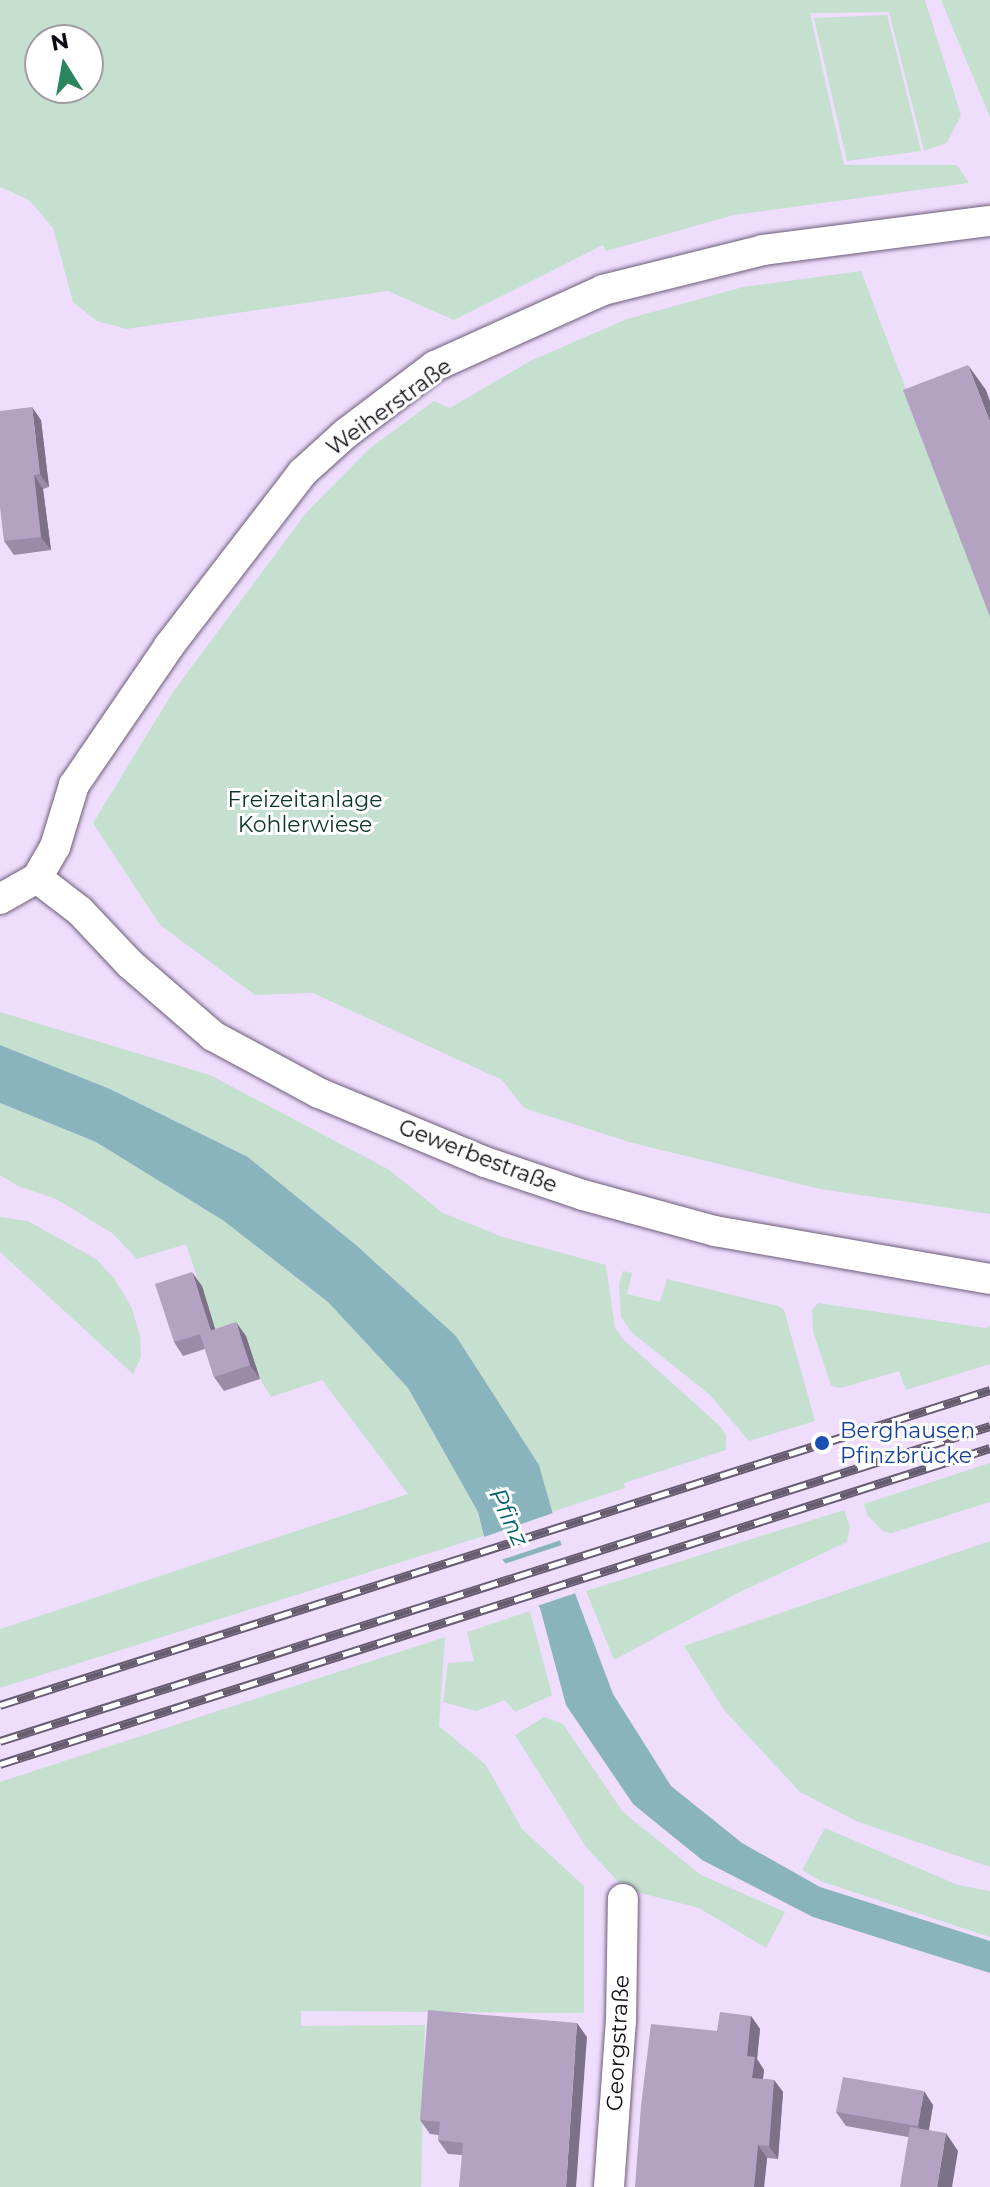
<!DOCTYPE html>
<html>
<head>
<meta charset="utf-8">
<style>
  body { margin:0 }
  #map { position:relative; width:990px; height:2187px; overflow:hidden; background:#efddfe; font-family:Montserrat,sans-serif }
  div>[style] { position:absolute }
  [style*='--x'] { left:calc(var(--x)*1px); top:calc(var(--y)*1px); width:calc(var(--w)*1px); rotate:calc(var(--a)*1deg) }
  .green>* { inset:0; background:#c5e0cf }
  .water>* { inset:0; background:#8ab4bd }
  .pier>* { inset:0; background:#efddfe }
  .roads { filter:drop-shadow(0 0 2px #6c5d78) drop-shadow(0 0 2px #6c5d78) }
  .street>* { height:30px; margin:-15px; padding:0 15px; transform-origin:15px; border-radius:15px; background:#fff }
  .rail>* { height:9px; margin-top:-4.5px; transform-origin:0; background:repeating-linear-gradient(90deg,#fff 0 18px,#675c70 0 36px); box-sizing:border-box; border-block:2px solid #675c70 }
  .wall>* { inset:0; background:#9a8ba6 }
  .shaded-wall>* { inset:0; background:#7d7187 }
  .building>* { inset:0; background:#b3a2c1 }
  .dots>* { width:22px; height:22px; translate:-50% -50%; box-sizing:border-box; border:4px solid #fff; border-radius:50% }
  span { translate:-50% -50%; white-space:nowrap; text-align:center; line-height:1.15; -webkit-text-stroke:6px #fff; paint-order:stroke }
  .street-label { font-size:22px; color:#110b16 }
  .park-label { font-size:22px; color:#0c3721 }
  .transit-label { font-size:22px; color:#164399 }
  .left { translate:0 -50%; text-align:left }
  .water-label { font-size:24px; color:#05606e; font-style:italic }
  .north { position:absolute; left:24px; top:24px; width:80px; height:80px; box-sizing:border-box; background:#fff; border:2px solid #a09da2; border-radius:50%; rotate:349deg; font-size:22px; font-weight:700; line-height:32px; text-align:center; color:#110b16 }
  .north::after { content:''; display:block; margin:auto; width:28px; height:36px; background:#2a865d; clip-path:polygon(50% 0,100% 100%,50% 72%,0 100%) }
</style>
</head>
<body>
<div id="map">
  <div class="green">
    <div style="clip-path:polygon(evenodd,0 0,925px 0,961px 115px,947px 143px,924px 151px,889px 12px,810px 13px,844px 165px,957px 165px,969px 183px,734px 215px,606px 251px,603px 245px,454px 320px,388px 291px,126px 329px,97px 321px,73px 302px,53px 228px,29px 200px,0 187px,0 0,40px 40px,88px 40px,88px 88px,40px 88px,40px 40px)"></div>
    <div style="clip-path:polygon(941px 0,990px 0,990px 117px)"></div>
    <div style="clip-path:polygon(887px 15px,921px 151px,847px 161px,814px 18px)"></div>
    <div style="clip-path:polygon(861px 271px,990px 610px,990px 1214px,820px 1189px,629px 1142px,524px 1108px,502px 1080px,313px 993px,255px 995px,160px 925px,93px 823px,173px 692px,306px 513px,370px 448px,434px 401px,450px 408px,530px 361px,627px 319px,743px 287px)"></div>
    <div style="clip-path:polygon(0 1012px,210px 1075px,388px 1169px,443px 1213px,503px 1237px,606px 1265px,615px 1328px,624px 1340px,720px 1426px,726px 1435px,726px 1450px,624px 1483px,625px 1488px,552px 1512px,539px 1465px,456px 1336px,356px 1245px,248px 1157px,110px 1089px,0 1045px)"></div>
    <div style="clip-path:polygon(0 1103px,96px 1142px,224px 1221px,328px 1302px,408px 1388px,478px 1512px,484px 1536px,0 1688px,0 1629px,408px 1494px,322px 1380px,271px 1397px,260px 1379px,246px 1336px,220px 1345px,186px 1244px,137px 1259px,112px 1233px,56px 1199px,18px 1186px,0 1175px)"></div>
    <div style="clip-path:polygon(0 1217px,28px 1221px,96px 1259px,114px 1278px,132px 1308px,140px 1336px,141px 1357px,133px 1374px,0 1252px)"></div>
    <div style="clip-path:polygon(623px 1271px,632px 1273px,627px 1294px,660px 1302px,667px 1279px,778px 1306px,784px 1310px,815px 1421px,749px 1441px,709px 1394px,631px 1332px,621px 1317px,619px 1284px)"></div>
    <div style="clip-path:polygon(818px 1303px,986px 1328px,990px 1325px,990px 1364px,906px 1390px,899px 1371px,841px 1388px,831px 1386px,813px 1331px,812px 1310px)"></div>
    <div style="clip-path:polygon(990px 1463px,990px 1502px,892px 1533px,884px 1532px,868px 1516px,864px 1504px)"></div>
    <div style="clip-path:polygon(844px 1510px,850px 1526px,847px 1542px,738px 1593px,614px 1660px,586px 1591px)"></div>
    <div style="clip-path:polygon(990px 1541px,990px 1867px,856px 1821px,800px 1792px,724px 1710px,684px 1646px)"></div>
    <div style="clip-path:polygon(530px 1611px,552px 1695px,515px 1712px,505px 1700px,476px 1711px,443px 1702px,448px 1663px,474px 1661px,467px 1632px)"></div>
    <div style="clip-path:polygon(445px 1637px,439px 1726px,486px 1765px,522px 1829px,584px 1886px,584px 2013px,301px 2011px,301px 2026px,425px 2025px,421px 2187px,0 2187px,0 1782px)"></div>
    <div style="clip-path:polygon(544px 1717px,563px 1724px,623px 1812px,701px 1875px,785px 1912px,766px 1948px,699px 1908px,625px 1889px,586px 1847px,515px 1735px)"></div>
    <div style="clip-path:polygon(825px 1828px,958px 1885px,990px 1891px,990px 1937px,823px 1882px,802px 1870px)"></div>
  </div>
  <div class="water">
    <div style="clip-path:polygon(0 1045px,110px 1089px,248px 1157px,356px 1245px,456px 1336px,539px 1465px,576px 1596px,613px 1694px,671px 1786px,742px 1843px,820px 1887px,990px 1941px,990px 1973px,813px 1917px,702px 1860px,633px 1804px,566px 1705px,540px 1608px,484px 1536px,478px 1512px,408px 1388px,328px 1302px,224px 1221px,96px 1142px,0 1103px)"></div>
  </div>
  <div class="pier">
    <div style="clip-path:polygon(556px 1512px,564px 1539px,498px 1561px,481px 1538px)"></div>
    <div style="clip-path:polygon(565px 1544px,579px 1592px,534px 1607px,501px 1565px)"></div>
  </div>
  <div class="roads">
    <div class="street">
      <div style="--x:37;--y:878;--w:54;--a:37.5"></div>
      <div style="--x:80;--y:911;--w:73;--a:46.7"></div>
      <div style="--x:130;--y:964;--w:110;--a:40.9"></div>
      <div style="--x:213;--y:1036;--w:120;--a:28.3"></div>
      <div style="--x:319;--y:1093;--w:180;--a:22.6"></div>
      <div style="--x:485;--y:1162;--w:103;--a:18.6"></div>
      <div style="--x:583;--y:1195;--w:137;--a:15.3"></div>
      <div style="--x:715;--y:1231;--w:279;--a:9.9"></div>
      <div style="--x:0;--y:899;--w:43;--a:-29.6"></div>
      <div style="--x:37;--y:878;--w:36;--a:-60"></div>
      <div style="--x:55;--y:847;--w:65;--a:-73"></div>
      <div style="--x:74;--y:785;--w:168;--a:-55.6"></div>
      <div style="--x:169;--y:646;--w:218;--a:-52.4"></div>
      <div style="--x:302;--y:473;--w:58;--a:-42.2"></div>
      <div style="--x:345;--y:434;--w:113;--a:-37.1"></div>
      <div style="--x:435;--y:366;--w:184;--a:-24.3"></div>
      <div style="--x:603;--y:290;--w:165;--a:-14"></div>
      <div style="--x:763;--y:250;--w:229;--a:-7.3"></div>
      <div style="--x:609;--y:2187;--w:166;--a:-85.9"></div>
      <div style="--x:621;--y:2021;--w:122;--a:-89.1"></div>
    </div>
  </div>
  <div class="rail">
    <div style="--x:0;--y:1705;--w:1039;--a:-17.65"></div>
    <div style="--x:0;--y:1741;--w:1039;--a:-17.65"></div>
    <div style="--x:0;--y:1764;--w:1039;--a:-17.7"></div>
  </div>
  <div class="wall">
    <div style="clip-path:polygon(41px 420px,49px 487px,43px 489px,51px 550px,14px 555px,4px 541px)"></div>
    <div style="clip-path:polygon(202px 1286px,215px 1329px,246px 1336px,260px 1379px,224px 1391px,214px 1377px,205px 1349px,183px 1356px,174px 1342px)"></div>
    <div style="clip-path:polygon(751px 2016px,760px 2029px,757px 2059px,764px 2070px,763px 2079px,774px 2080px,783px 2092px,778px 2159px,767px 2158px,764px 2187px,635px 2187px)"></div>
    <div style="clip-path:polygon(587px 2037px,462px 2155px,448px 2154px,438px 2140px,439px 2135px,430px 2134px,420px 2120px)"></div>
    <div style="clip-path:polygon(933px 2105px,929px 2130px,958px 2151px,908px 2137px,846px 2126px,836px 2112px)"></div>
  </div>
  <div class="shaded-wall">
    <div style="clip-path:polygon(968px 365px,986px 390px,990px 401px,990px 422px)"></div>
    <div style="clip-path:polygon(32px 407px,41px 420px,49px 487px,40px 474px)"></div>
    <div style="clip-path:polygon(34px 475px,43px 489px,51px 550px,41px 537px)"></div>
    <div style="clip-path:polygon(192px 1272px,202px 1286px,220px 1345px,211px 1331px)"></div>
    <div style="clip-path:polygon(236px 1322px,246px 1336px,260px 1379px,250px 1365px)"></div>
    <div style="clip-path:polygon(751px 2016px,760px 2029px,757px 2059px,764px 2070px,761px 2091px,752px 2078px,747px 2056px)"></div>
    <div style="clip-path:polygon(577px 2023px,587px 2037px,576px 2187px,566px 2187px)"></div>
    <div style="clip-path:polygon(774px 2080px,783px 2092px,778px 2159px,769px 2146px)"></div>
    <div style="clip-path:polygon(924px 2091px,933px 2105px,927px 2140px,918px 2126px)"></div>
    <div style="clip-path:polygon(946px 2133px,958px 2151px,952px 2187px,937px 2187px)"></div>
    <div style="clip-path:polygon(758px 2145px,767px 2158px,764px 2187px,754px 2187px)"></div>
  </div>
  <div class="building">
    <div style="clip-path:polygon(968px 365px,990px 422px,990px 617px,903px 390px)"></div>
    <div style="clip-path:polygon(32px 407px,40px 474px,34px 475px,41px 537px,4px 541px,0 507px,0 411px)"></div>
    <div style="clip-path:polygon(192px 1272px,211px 1331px,174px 1342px,155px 1284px)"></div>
    <div style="clip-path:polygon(236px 1322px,250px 1365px,214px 1377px,200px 1334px)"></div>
    <div style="clip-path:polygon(428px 2010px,577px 2023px,566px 2187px,459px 2187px,463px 2143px,438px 2140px,440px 2122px,420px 2120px)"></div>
    <div style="clip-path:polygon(720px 2012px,751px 2016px,747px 2056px,755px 2057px,752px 2078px,774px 2080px,769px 2146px,758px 2145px,754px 2187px,635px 2187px,641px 2106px,651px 2024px,717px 2031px)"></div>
    <div style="clip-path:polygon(843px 2077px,924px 2091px,918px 2126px,836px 2112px)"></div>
    <div style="clip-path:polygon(910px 2127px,946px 2133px,937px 2187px,900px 2187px)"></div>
  </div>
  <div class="dots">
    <div style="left:822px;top:1443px;background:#1a4fb4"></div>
  </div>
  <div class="street-label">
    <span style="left:389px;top:407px;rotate:-36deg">Weiherstraße</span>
    <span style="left:478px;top:1156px;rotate:21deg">Gewerbestraße</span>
    <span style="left:618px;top:2043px;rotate:-87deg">Georgstraße</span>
  </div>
  <div class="park-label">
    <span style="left:305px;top:812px">Freizeitanlage<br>Kohlerwiese</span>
  </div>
  <div class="transit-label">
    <span class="left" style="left:840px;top:1443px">Berghausen<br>Pfinzbrücke</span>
  </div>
  <div class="water-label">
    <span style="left:509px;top:1517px;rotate:65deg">Pfinz</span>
  </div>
  <div class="north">N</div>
</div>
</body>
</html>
